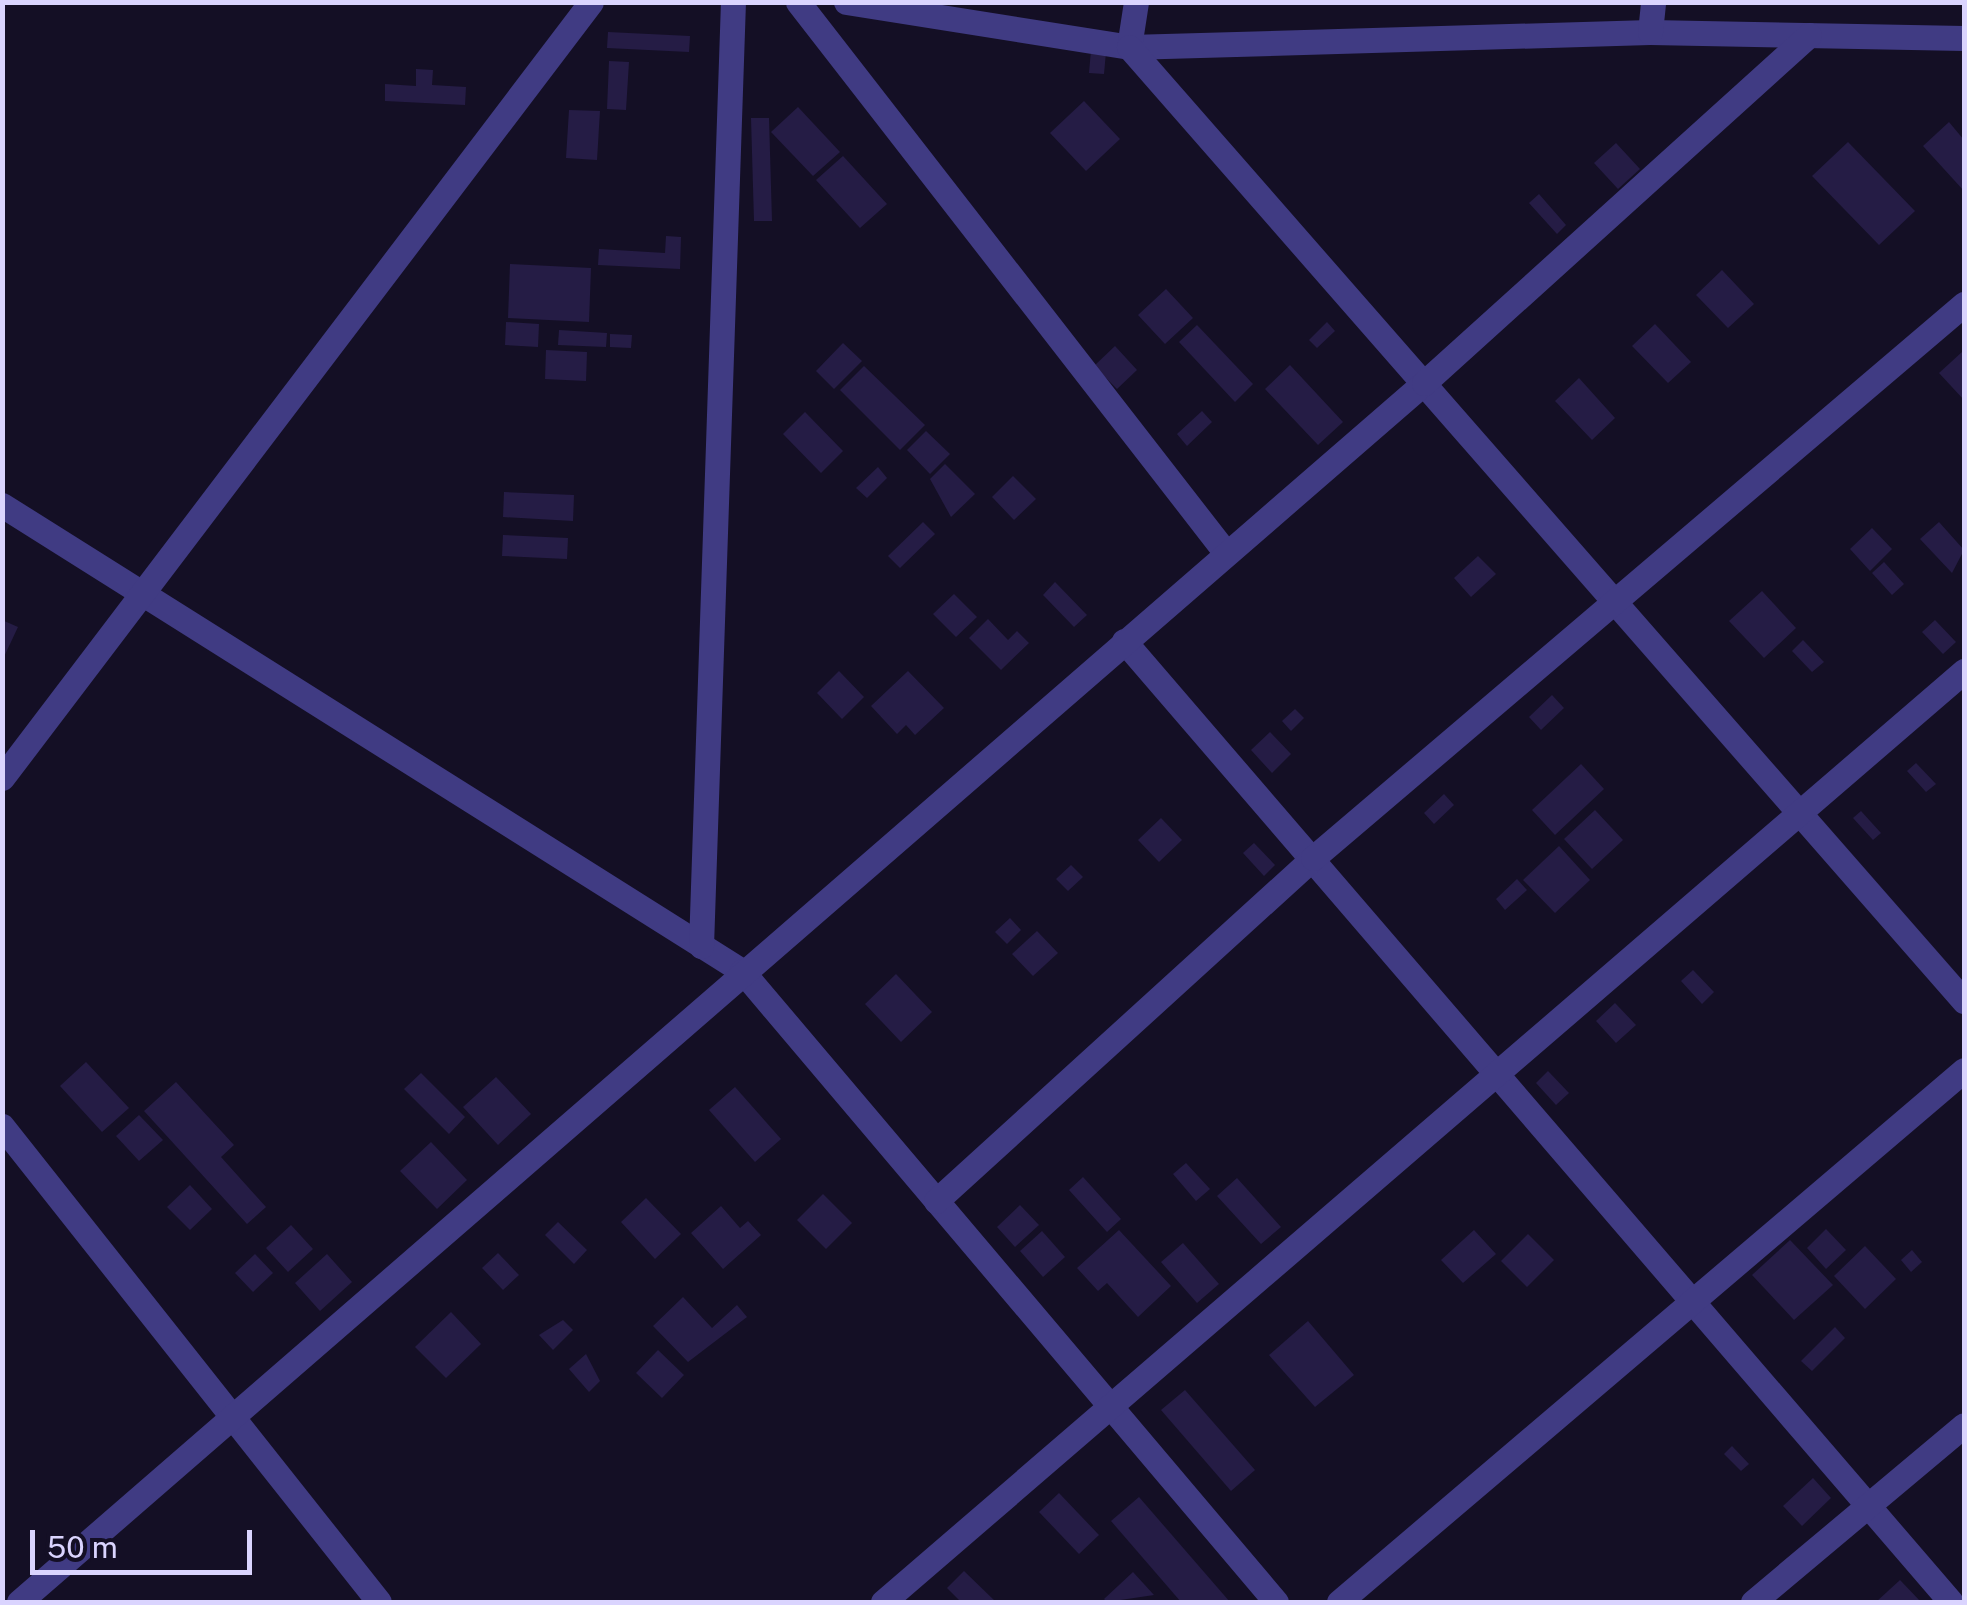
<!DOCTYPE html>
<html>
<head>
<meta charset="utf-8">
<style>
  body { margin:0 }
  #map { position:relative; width:1967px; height:1605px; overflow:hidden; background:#140f25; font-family:"Public Sans",sans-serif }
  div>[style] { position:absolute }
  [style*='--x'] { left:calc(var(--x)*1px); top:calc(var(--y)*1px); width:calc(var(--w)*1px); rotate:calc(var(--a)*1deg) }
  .building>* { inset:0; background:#251c45 }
  .street>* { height:25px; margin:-12.5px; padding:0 12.5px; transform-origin:12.5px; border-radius:12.5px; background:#403b83 }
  span { translate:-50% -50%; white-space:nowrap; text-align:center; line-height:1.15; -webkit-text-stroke:8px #140f25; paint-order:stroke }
  .frame { position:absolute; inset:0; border:5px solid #dad4fe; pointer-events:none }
  .scale { position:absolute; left:30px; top:1530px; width:222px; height:45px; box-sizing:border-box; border:5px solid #dad4fe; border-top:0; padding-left:12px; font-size:30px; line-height:35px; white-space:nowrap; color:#dad4fe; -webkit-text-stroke:8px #140f25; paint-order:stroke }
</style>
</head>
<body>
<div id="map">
  <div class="building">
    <div style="clip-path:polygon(608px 32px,690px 36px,689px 52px,607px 48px)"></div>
    <div style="clip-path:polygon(1091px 50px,1106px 52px,1104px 74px,1089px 73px)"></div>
    <div style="clip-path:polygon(609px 61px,629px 62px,626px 110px,607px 109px)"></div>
    <div style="clip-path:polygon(416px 69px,433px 70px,432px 85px,466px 87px,465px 105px,385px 101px,385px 84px,416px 86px)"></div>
    <div style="clip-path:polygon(1084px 101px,1120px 139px,1086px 171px,1050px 133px)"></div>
    <div style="clip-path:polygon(798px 107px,840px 152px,813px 176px,771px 132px)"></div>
    <div style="clip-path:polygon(569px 110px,600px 111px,597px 160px,566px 158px)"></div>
    <div style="clip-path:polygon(751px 118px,769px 118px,772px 221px,754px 221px)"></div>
    <div style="clip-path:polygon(1949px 122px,1964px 140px,1964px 191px,1923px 146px)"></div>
    <div style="clip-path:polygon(1848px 142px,1915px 211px,1879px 245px,1812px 176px)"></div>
    <div style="clip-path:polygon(1616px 143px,1640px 169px,1618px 189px,1594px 163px)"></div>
    <div style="clip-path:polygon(843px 156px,887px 204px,860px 228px,816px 180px)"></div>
    <div style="clip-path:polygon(1539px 194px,1566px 225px,1557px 234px,1529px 203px)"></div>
    <div style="clip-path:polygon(666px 236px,681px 237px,680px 269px,598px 265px,599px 249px,665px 253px)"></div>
    <div style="clip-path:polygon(510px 264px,591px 268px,589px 322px,508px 318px)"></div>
    <div style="clip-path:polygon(1722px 270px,1754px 304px,1728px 328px,1696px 295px)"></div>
    <div style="clip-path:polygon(1166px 289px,1193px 318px,1165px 344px,1138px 315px)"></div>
    <div style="clip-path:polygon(506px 322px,539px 324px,538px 347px,505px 345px)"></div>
    <div style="clip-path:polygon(1327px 322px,1335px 331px,1317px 348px,1309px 340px)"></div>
    <div style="clip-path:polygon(1655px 324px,1691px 362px,1668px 383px,1632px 346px)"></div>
    <div style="clip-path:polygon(1197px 325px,1253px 384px,1235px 402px,1179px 342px)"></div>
    <div style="clip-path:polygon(559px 330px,607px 333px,606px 347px,558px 345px)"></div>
    <div style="clip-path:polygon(610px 334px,632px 335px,631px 348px,610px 347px)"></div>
    <div style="clip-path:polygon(843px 343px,862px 361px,834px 389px,816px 371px)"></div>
    <div style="clip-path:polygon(1115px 346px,1137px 370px,1117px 389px,1094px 366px)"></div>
    <div style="clip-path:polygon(546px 350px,587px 352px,586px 381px,545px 379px)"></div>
    <div style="clip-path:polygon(1962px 352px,1964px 355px,1964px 400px,1939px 373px)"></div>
    <div style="clip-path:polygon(1290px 365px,1343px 422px,1318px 445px,1265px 389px)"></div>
    <div style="clip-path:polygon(864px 366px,925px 425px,900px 450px,840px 390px)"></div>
    <div style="clip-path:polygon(1579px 378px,1615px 418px,1592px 440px,1555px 401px)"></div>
    <div style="clip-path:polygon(1202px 411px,1212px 422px,1187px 446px,1177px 434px)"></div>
    <div style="clip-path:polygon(805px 412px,843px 451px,821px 473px,783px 434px)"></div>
    <div style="clip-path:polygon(926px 431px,950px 454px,930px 474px,907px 450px)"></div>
    <div style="clip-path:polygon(945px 464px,975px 494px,951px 517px,930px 479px)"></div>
    <div style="clip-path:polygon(878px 467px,887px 478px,867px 498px,856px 488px)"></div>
    <div style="clip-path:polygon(1013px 476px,1036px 499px,1014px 520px,992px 497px)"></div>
    <div style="clip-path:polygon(504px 492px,574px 495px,573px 521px,503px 517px)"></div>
    <div style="clip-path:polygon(923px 522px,935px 534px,900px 568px,888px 556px)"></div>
    <div style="clip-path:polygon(1939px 522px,1964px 550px,1952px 573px,1920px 539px)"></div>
    <div style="clip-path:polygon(1872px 528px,1892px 549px,1870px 571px,1850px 549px)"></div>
    <div style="clip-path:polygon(503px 535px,568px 538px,567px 559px,502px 556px)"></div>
    <div style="clip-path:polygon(1478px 556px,1496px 574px,1471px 597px,1454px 578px)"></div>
    <div style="clip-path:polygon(1884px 562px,1904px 584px,1892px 595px,1872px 573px)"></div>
    <div style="clip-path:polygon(1055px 582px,1087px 615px,1074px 627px,1043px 595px)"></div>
    <div style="clip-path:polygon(1762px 591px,1796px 628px,1764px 658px,1729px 621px)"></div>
    <div style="clip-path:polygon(954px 594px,977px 617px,956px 637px,933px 614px)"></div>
    <div style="clip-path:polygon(988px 619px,1008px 640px,1017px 631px,1029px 643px,1001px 670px,969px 638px)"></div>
    <div style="clip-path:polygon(2px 620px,18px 627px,2px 661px)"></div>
    <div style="clip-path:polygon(1935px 620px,1956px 642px,1943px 654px,1922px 632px)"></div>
    <div style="clip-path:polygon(1803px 640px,1824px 662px,1812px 672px,1792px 651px)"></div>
    <div style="clip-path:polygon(839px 671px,864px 697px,842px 719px,817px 693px)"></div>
    <div style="clip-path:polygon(908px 671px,944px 708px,915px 735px,906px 725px,897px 734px,871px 706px)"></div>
    <div style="clip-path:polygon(1552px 695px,1564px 708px,1541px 730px,1529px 717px)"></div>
    <div style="clip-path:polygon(1295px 709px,1304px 718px,1291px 731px,1282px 721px)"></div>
    <div style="clip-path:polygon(1270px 732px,1291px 754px,1272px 773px,1251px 750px)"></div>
    <div style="clip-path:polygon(1916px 763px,1936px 784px,1926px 792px,1907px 771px)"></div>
    <div style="clip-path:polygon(1581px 764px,1604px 789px,1555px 835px,1532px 810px)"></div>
    <div style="clip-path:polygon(1444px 794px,1454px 805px,1434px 824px,1424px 813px)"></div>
    <div style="clip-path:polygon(1595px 810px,1623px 840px,1592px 869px,1564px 839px)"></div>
    <div style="clip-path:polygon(1861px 811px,1881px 833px,1873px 840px,1853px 818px)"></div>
    <div style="clip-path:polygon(1161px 818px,1182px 840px,1159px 862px,1138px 840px)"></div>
    <div style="clip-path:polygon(1254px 843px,1275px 865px,1264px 876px,1243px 853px)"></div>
    <div style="clip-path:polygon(1559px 846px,1590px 880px,1555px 913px,1523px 880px)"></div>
    <div style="clip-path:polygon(1071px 865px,1083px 877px,1068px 891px,1056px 879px)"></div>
    <div style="clip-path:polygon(1517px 879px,1527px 890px,1505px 910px,1496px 899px)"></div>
    <div style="clip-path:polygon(1010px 918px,1021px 930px,1007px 944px,995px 932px)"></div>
    <div style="clip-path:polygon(1037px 931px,1058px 953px,1033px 976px,1012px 954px)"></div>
    <div style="clip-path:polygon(1693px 970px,1714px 992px,1702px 1004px,1681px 981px)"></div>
    <div style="clip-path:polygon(896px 974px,932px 1012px,901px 1042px,865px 1004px)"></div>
    <div style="clip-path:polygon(1615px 1003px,1636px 1025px,1616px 1043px,1596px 1021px)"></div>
    <div style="clip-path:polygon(86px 1062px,129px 1108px,102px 1132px,60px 1086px)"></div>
    <div style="clip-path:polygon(1548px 1071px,1569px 1093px,1556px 1105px,1536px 1083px)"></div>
    <div style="clip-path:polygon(421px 1073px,465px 1117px,449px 1134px,404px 1089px)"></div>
    <div style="clip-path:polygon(496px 1077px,531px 1114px,498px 1145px,463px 1107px)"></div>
    <div style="clip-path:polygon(176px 1082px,234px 1145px,221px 1157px,266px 1207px,247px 1224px,144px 1111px)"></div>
    <div style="clip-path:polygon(735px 1087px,781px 1139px,755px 1162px,709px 1110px)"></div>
    <div style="clip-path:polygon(139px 1115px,163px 1140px,139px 1161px,116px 1136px)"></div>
    <div style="clip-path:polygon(431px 1142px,467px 1180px,437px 1209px,400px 1171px)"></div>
    <div style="clip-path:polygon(1186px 1163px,1210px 1189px,1196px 1201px,1173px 1174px)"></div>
    <div style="clip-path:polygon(1083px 1177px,1121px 1219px,1107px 1232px,1069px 1190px)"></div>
    <div style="clip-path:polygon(1237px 1178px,1281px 1227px,1261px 1244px,1217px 1196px)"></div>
    <div style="clip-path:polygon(190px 1185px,212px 1209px,190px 1230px,167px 1207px)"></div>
    <div style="clip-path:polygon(823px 1194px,852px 1223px,826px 1249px,797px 1220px)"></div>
    <div style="clip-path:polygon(646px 1198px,681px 1234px,655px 1259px,621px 1222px)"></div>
    <div style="clip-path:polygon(1020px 1205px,1039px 1225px,1015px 1247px,997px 1227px)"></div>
    <div style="clip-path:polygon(721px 1206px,740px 1228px,748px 1221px,761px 1235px,723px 1269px,691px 1233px)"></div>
    <div style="clip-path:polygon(558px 1222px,587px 1250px,574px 1264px,545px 1235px)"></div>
    <div style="clip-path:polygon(291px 1225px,313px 1249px,288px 1272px,266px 1248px)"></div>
    <div style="clip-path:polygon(1826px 1229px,1846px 1250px,1826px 1269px,1807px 1248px)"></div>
    <div style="clip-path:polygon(1119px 1230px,1171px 1286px,1138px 1317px,1107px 1283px,1098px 1291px,1077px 1268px)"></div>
    <div style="clip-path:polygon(1474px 1230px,1496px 1254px,1463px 1283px,1441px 1260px)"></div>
    <div style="clip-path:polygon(1042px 1231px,1065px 1257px,1043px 1277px,1020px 1251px)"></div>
    <div style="clip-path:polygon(1528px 1234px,1554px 1260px,1527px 1287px,1501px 1261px)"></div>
    <div style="clip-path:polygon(1790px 1240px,1833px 1285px,1794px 1320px,1752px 1275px)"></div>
    <div style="clip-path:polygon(1183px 1243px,1219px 1284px,1197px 1303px,1161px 1262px)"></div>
    <div style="clip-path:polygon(1865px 1246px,1896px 1279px,1865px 1309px,1834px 1276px)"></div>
    <div style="clip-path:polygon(1912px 1250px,1922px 1262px,1911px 1272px,1901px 1260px)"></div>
    <div style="clip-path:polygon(498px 1253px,519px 1275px,503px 1290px,482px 1268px)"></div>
    <div style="clip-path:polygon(255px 1254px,273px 1273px,253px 1292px,235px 1273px)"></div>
    <div style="clip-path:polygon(327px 1254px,352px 1282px,320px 1311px,295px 1283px)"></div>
    <div style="clip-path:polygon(683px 1297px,712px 1328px,737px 1305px,747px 1317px,688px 1362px,653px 1326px)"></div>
    <div style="clip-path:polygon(451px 1312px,481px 1344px,446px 1378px,415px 1347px)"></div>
    <div style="clip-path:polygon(563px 1320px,573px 1330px,553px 1350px,539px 1335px)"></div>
    <div style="clip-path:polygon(1308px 1321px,1354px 1375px,1315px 1407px,1269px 1355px)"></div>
    <div style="clip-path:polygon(1835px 1327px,1845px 1338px,1812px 1371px,1801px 1361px)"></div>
    <div style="clip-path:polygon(658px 1350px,684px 1375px,662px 1398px,636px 1373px)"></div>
    <div style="clip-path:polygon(586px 1354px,600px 1381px,589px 1392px,569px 1369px)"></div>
    <div style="clip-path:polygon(1185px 1390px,1255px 1470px,1231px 1491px,1161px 1410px)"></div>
    <div style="clip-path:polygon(1732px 1446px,1749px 1464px,1741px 1471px,1724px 1454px)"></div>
    <div style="clip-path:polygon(1813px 1478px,1831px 1498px,1802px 1526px,1783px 1506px)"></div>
    <div style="clip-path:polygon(1059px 1493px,1099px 1535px,1079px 1554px,1039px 1512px)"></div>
    <div style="clip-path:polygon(1139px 1497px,1230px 1602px,1181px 1602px,1111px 1521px)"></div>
    <div style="clip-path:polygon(964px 1571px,996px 1602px,961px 1602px,947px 1588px)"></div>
    <div style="clip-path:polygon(1133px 1572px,1154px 1595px,1107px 1602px,1104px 1599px)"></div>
    <div style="clip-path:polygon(1900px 1580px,1921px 1602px,1876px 1602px)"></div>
  </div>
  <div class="street">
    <div style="--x:798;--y:2;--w:698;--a:52.16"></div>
    <div style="--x:846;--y:2;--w:287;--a:9"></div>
    <div style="--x:1129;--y:47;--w:521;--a:-1.65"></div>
    <div style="--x:1650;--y:32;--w:314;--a:1.1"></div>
    <div style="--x:1136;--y:2;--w:46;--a:98.8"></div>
    <div style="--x:1129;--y:47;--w:1268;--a:48.81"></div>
    <div style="--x:1650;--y:32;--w:30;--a:-84"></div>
    <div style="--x:2;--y:505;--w:875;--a:32.2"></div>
    <div style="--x:742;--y:971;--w:827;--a:49.76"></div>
    <div style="--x:1124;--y:641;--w:1268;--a:49.29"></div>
    <div style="--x:2;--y:778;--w:974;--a:-52.8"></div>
    <div style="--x:701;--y:946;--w:945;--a:-88.06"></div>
    <div style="--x:2;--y:1126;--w:607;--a:51.62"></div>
    <div style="--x:936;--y:1201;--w:510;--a:-42.3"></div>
    <div style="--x:1313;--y:858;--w:855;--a:-40.4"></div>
    <div style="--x:19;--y:1602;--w:1860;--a:-40.95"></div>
    <div style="--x:1424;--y:383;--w:519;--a:-42.11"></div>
    <div style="--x:883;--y:1602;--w:1427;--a:-40.74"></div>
    <div style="--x:1339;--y:1602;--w:821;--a:-40.4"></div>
    <div style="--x:1753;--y:1602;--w:275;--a:-40"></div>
  </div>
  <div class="frame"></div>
  <div class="scale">50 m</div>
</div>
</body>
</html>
